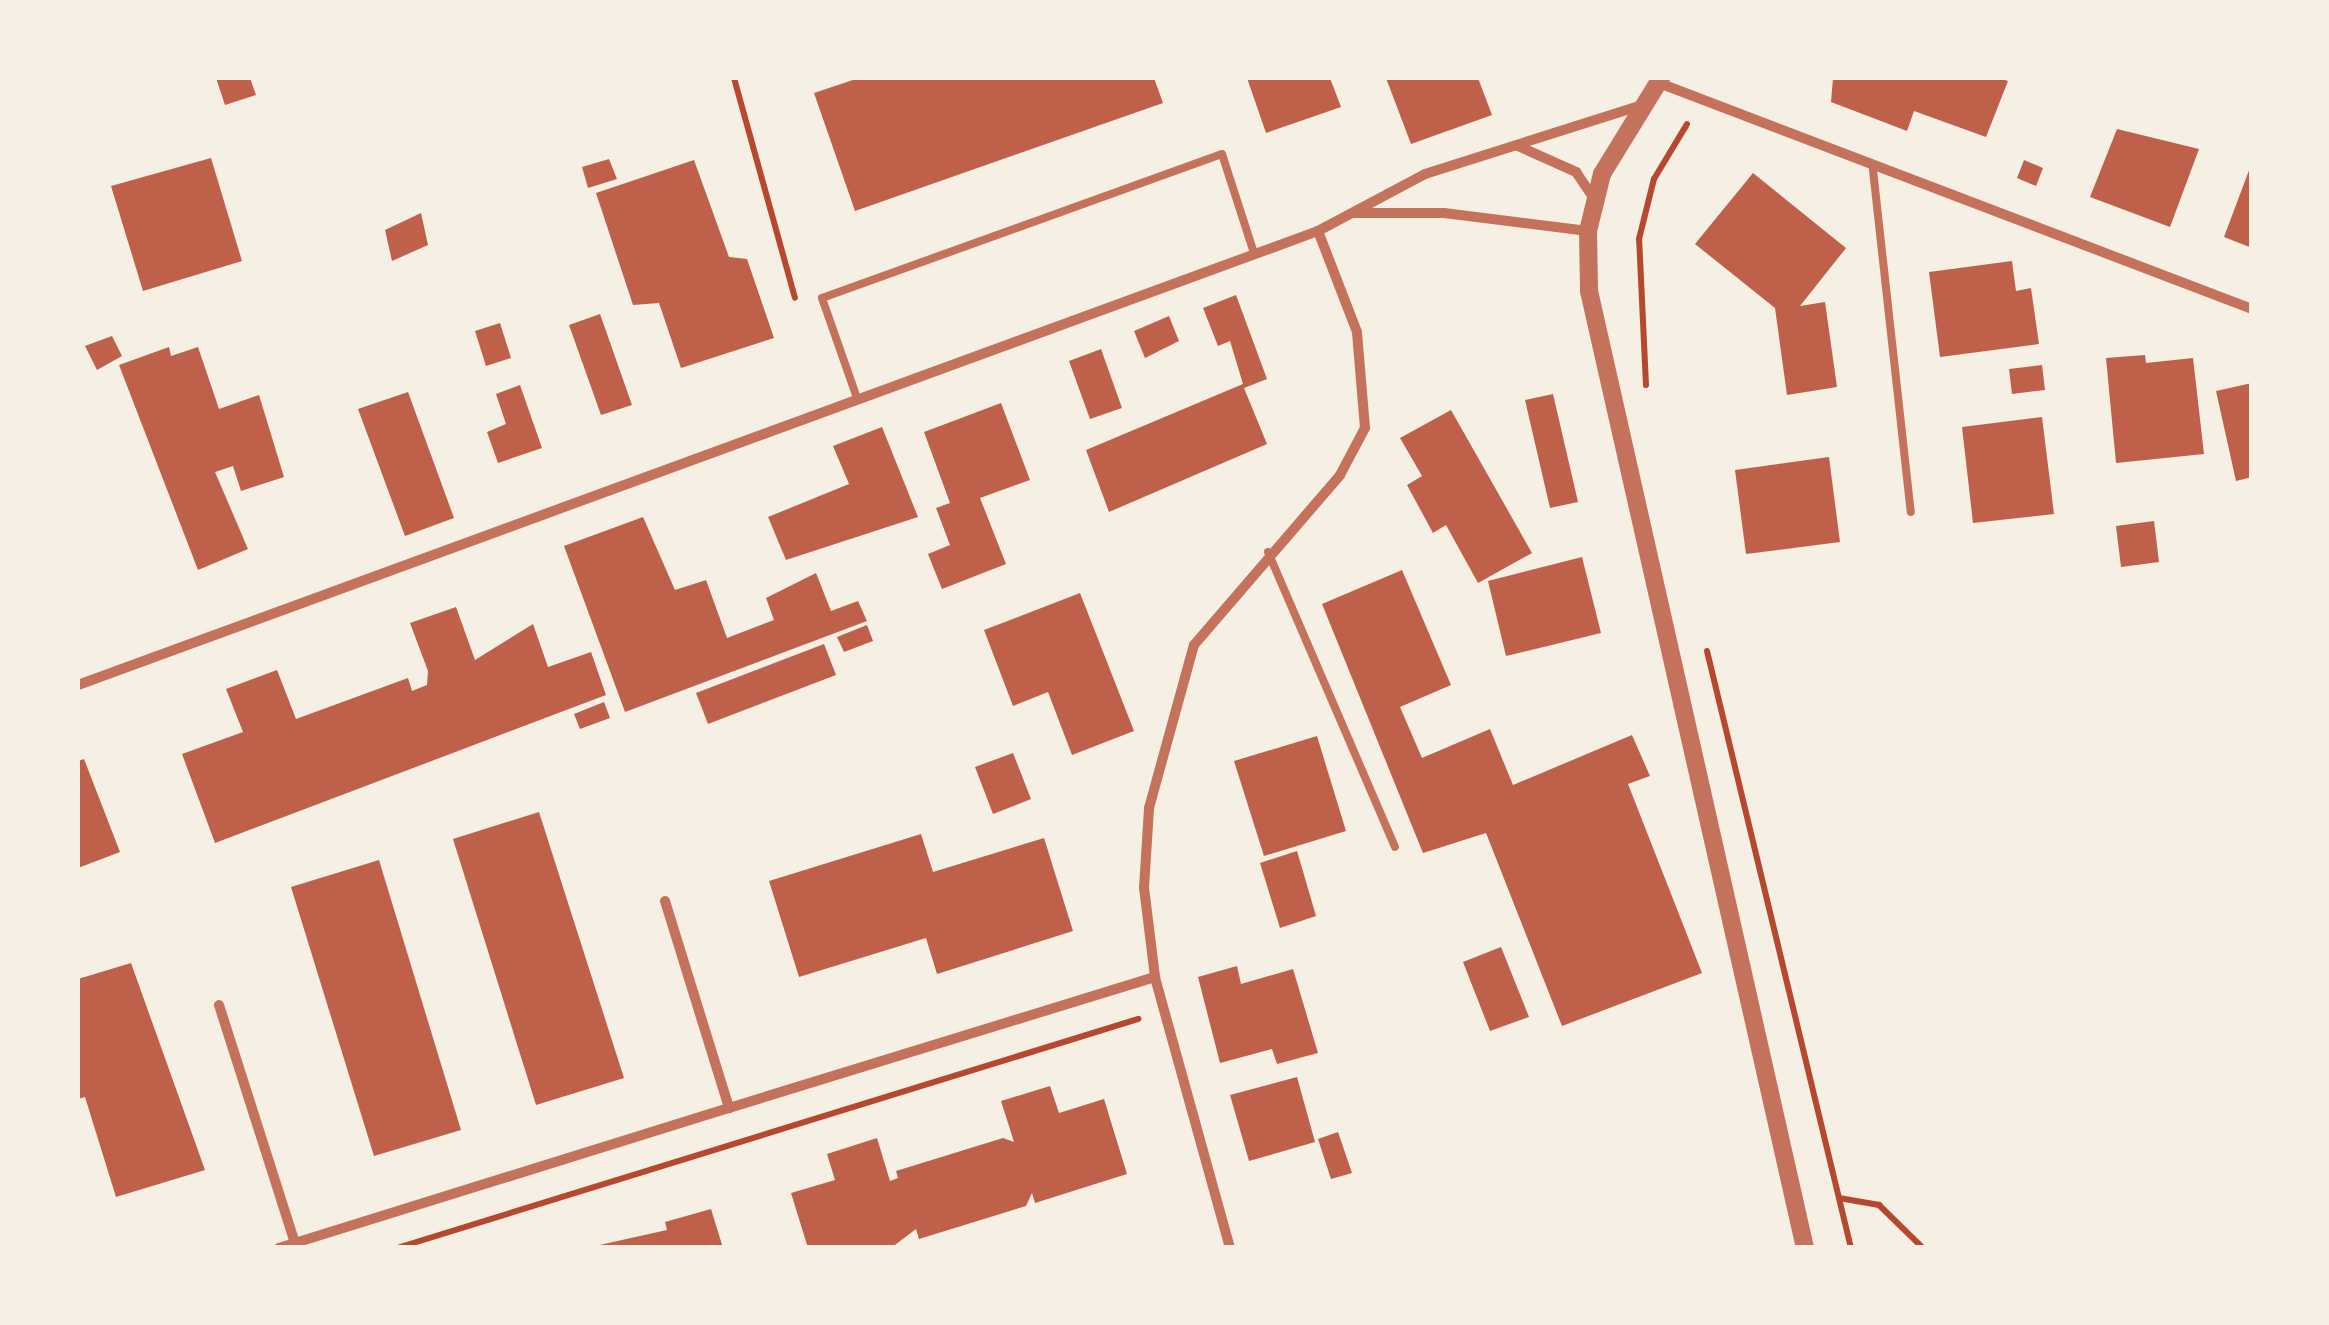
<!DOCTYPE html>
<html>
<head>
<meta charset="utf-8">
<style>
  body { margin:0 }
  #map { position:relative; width:2329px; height:1325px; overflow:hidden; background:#f6efe4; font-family:"Open Sans",sans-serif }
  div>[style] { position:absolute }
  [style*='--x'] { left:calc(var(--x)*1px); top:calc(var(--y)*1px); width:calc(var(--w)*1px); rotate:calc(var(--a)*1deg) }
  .building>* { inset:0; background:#bf614a }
  .path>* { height:6px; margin:-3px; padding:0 3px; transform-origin:3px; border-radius:3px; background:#b5482f }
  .service>* { height:8px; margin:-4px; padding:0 4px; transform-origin:4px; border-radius:4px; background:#c5725c }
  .minor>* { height:10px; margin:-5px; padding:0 5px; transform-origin:5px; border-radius:5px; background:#c5725c }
  .tertiary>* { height:18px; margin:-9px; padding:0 9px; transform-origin:9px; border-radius:9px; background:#c5725c }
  span { translate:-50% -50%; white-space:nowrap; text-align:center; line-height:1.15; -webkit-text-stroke:8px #f6efe4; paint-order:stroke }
  .frame { position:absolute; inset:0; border:80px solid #f6efe4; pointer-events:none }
</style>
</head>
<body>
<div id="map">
  <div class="building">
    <div style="clip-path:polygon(216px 78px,250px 78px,256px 95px,225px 105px)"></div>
    <div style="clip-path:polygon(859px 78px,1154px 78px,1163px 103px,855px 211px,814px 93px)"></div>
    <div style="clip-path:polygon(1247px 78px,1330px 78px,1341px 107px,1266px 133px)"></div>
    <div style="clip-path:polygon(1386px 78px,1478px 78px,1492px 115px,1411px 144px)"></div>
    <div style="clip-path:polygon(1833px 78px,1999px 78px,2008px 81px,1986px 137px,1914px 111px,1907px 131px,1831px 102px)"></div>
    <div style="clip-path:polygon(2117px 129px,2199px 149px,2170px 227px,2090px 197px)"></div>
    <div style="clip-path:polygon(211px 158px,242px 261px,143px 291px,111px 186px)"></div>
    <div style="clip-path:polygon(609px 159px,617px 179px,588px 188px,582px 167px)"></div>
    <div style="clip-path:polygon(694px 160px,729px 257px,747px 259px,774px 338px,681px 368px,659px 303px,633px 305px,596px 193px)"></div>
    <div style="clip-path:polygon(2024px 160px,2043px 168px,2036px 186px,2017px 178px)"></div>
    <div style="clip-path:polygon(2251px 165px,2252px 166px,2252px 248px,2224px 237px)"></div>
    <div style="clip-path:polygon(1753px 173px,1846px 248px,1800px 306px,1825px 302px,1837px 387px,1787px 395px,1775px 308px,1695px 244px)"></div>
    <div style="clip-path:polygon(421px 213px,428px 245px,392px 261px,385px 230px)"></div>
    <div style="clip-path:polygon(2012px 261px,2016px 291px,2031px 288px,2039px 344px,1940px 357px,1929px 272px)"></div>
    <div style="clip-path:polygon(1236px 295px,1267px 379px,1244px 388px,1267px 444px,1109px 512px,1086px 450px,1243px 384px,1230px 341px,1218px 346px,1203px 308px)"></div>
    <div style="clip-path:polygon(600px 314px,632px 405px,601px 415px,569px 325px)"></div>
    <div style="clip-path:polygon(1169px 316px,1179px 341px,1145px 358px,1134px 331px)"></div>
    <div style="clip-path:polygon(500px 323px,511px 358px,486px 366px,475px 331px)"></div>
    <div style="clip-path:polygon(112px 336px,122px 356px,97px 370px,85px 346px)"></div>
    <div style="clip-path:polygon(169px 347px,171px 356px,198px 347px,219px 409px,259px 395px,284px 477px,241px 491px,233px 466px,215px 472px,248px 549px,198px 570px,119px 365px)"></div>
    <div style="clip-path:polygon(1101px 349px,1122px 408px,1090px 419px,1069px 361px)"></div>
    <div style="clip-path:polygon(2145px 355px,2146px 363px,2193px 358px,2204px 454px,2116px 463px,2106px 358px)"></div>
    <div style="clip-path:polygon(2042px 365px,2045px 390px,2012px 394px,2009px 369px)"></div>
    <div style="clip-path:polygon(2252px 383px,2252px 477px,2236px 481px,2216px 391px)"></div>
    <div style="clip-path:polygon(520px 385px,542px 448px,498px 463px,487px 432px,506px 424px,496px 394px)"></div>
    <div style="clip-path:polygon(408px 392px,454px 518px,405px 536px,358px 409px)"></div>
    <div style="clip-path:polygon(1553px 394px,1578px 502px,1550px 508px,1525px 400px)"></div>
    <div style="clip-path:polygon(1001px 403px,1030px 480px,980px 498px,1006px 564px,942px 589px,928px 554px,950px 545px,936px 508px,950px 503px,924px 432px)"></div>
    <div style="clip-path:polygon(1451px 410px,1532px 553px,1478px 583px,1446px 525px,1433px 533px,1407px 485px,1422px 476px,1400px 438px)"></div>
    <div style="clip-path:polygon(2042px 417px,2054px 514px,1973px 523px,1962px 427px)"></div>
    <div style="clip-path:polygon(882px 427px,918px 517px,786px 560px,768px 517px,849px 484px,833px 446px)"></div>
    <div style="clip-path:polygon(1829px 457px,1840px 542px,1746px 554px,1735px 470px)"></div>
    <div style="clip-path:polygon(643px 517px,675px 590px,706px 580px,727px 638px,774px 620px,766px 598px,816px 573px,831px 611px,858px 601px,867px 621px,625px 712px,564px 546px)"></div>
    <div style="clip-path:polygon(2154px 521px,2159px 562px,2121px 567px,2116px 526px)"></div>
    <div style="clip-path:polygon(1582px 557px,1601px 633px,1506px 656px,1488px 581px)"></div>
    <div style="clip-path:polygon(1402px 570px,1451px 685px,1400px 707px,1422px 758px,1490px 729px,1513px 785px,1632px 735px,1650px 776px,1628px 784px,1702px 973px,1562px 1026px,1486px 833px,1423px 853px,1322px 604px)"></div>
    <div style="clip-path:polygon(1080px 593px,1134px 731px,1072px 755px,1048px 692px,1013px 706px,984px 630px)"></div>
    <div style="clip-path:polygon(456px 607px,475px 660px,533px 624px,548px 667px,591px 652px,606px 695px,215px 843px,182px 754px,243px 732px,226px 689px,277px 670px,296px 719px,408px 678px,412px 691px,427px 685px,428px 671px,410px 623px)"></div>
    <div style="clip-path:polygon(867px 625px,873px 641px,844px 652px,837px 637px)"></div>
    <div style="clip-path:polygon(824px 644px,836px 675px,708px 724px,696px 693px)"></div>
    <div style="clip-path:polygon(604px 702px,610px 718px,580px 729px,574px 714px)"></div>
    <div style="clip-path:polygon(1317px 736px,1346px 831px,1264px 856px,1234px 761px)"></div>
    <div style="clip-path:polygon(1013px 753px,1031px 799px,993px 814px,975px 767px)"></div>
    <div style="clip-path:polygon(84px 759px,120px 852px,78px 868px,78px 761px)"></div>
    <div style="clip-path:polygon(539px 812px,624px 1078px,536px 1105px,453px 839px)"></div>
    <div style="clip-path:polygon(921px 834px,933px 872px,1044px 838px,1073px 931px,937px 974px,926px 938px,799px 977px,769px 881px)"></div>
    <div style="clip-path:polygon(1297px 851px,1316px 916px,1280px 928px,1260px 863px)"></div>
    <div style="clip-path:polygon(379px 860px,461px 1130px,374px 1156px,291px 887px)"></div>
    <div style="clip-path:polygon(1501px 947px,1529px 1017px,1490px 1031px,1463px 962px)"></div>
    <div style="clip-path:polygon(131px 963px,205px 1170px,116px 1197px,85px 1097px,78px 1099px,78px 979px)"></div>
    <div style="clip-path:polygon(1237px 966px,1241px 984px,1293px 969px,1318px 1053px,1277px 1064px,1272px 1049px,1220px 1063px,1198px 977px)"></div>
    <div style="clip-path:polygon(1297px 1077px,1315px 1142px,1249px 1161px,1230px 1095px)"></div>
    <div style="clip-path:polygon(1050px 1086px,1059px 1113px,1104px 1099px,1127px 1174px,1035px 1203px,1032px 1193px,1026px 1206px,919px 1239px,916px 1229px,891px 1248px,808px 1248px,791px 1193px,835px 1180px,827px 1154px,877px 1138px,890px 1181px,898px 1178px,896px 1171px,1003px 1138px,1014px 1142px,1001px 1101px)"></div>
    <div style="clip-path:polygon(1338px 1132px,1352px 1173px,1331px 1179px,1318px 1139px)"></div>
    <div style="clip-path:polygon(711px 1209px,723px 1248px,586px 1248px,667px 1230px,665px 1222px)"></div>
  </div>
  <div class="path">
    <div style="--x:734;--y:78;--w:228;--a:74.5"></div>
    <div style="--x:1646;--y:385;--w:146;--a:-92.7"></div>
    <div style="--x:1639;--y:239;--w:62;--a:-76"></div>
    <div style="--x:1654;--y:179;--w:64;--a:-59"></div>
    <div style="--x:1707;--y:651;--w:614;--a:76.44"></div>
    <div style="--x:1839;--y:1198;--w:41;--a:9.9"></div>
    <div style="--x:1879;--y:1205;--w:62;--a:44.3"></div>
    <div style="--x:397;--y:1248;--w:776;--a:-17.17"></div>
  </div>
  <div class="service">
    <div style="--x:1873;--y:170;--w:344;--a:83.7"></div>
    <div style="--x:857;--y:398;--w:106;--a:-109.3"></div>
    <div style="--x:822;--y:298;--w:425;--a:-19.8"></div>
    <div style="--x:1222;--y:154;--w:104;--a:72.1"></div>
    <div style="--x:1268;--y:552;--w:321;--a:66.7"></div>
  </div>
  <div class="minor">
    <div style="--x:1659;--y:83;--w:635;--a:20.86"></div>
    <div style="--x:1518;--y:146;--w:64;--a:24.1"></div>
    <div style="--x:1576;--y:172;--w:32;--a:56"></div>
    <div style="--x:1354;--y:213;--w:90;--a:0"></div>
    <div style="--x:1444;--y:213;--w:145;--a:7.1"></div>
    <div style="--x:78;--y:685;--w:1320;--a:-20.11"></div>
    <div style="--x:1318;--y:231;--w:121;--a:-28"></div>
    <div style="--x:1425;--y:174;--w:228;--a:-17.6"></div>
    <div style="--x:665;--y:901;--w:217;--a:72.8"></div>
    <div style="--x:729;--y:1108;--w:446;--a:-17.1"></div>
    <div style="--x:219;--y:1005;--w:250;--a:72.3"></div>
    <div style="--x:295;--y:1243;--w:17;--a:163"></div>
    <div style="--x:295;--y:1243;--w:455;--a:-17.3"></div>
    <div style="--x:1230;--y:1248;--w:281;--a:-105.5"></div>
    <div style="--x:1155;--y:977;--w:90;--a:-97"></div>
    <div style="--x:1144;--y:888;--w:80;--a:-86.4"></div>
    <div style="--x:1149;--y:808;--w:169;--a:-74.6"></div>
    <div style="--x:1194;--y:645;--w:224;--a:-49.3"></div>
    <div style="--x:1340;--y:475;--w:53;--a:-62"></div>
    <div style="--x:1365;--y:428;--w:96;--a:-94.8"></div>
    <div style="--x:1357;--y:332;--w:108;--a:-111.1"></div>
  </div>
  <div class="tertiary">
    <div style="--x:1661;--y:78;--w:113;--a:121.6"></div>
    <div style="--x:1602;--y:174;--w:59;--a:103.8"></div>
    <div style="--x:1588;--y:231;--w:60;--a:89"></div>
    <div style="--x:1589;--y:291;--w:981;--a:77.28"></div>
  </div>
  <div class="frame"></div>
</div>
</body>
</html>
